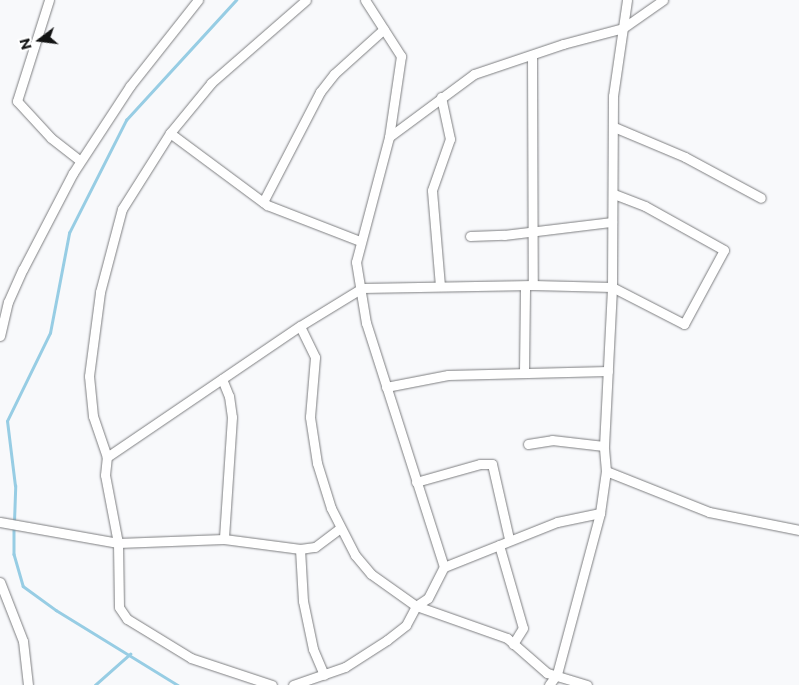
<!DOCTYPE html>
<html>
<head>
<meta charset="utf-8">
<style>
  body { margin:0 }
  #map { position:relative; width:799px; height:685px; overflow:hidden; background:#f8f9fb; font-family:Montserrat,sans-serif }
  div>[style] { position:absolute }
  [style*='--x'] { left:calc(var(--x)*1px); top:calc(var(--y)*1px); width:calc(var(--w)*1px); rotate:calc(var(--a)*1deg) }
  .stream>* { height:2.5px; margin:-1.25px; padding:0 1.25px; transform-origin:1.25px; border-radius:1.25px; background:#97cde4 }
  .roads { filter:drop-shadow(0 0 1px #7d7e80) drop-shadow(0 0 1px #7d7e80) }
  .minor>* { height:9px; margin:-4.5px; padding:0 4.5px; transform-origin:4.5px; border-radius:4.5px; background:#fff }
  span { translate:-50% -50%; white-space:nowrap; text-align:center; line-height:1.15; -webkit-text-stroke:4px #fff; paint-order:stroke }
  .north { position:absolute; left:15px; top:15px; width:50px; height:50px; -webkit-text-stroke:4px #fff; paint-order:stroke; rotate:255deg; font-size:14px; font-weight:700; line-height:20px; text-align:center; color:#131414 }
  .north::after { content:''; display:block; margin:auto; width:18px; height:22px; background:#131414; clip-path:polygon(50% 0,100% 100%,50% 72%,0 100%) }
</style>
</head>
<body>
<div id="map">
  <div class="stream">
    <div style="--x:14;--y:522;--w:36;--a:-88"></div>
    <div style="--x:15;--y:486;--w:65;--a:-97"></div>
    <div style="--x:7;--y:421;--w:98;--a:-64"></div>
    <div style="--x:50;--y:333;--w:102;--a:-79.2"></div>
    <div style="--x:69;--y:233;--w:127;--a:-63.2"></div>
    <div style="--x:126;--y:120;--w:163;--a:-47.5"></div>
    <div style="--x:14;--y:527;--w:27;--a:90"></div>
    <div style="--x:14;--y:554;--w:33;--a:74"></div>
    <div style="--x:23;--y:586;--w:41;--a:36"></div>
    <div style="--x:56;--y:610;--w:143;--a:31.6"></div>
    <div style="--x:95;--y:685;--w:47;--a:-41.5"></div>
  </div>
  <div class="roads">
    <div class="minor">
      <div style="--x:49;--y:0;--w:106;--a:107.6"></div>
      <div style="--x:17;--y:101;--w:50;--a:47.4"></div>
      <div style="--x:51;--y:138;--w:37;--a:38"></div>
      <div style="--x:365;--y:0;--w:67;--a:57.3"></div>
      <div style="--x:401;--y:56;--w:82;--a:98.4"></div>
      <div style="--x:532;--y:55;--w:230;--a:89.8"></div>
      <div style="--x:614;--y:127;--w:77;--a:22.9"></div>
      <div style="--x:685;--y:157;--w:86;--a:28.3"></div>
      <div style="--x:170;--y:133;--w:121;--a:36.6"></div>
      <div style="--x:267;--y:205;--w:100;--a:21.2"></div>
      <div style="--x:263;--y:202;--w:124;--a:-62.6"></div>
      <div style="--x:320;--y:92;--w:23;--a:-52"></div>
      <div style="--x:334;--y:74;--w:67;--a:-42"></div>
      <div style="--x:470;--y:236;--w:34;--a:-2"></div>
      <div style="--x:504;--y:235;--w:109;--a:-6.9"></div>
      <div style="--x:440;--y:286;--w:96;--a:-94.8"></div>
      <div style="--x:432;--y:190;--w:54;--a:-70.6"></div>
      <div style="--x:450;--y:139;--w:43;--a:-102.1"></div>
      <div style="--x:0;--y:336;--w:35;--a:-77"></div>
      <div style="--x:8;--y:302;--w:36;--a:-66"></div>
      <div style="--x:23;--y:269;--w:108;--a:-62.5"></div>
      <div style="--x:73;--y:173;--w:104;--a:-56.8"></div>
      <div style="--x:130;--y:86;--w:110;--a:-51.7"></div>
      <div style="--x:524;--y:372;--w:86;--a:-89.3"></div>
      <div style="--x:222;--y:379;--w:18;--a:68"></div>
      <div style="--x:229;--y:396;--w:21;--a:82"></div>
      <div style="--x:232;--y:417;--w:122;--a:93.8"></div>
      <div style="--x:386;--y:387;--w:63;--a:-11"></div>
      <div style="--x:448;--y:375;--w:160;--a:-1.4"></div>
      <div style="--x:528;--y:444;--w:24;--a:-9"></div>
      <div style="--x:552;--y:440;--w:52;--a:6.6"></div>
      <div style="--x:107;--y:457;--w:233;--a:-34.2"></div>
      <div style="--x:606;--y:471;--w:111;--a:21.7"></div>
      <div style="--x:709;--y:512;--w:92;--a:11.3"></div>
      <div style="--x:416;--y:482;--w:66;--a:-15.7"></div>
      <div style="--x:480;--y:464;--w:12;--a:0"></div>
      <div style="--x:492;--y:464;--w:77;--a:77.2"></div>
      <div style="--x:0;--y:522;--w:120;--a:10.1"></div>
      <div style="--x:118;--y:543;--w:106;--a:-2.2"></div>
      <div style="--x:224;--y:539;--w:77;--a:7.5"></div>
      <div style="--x:300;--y:549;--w:15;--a:-8"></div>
      <div style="--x:315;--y:547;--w:31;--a:-37"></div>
      <div style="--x:499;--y:545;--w:86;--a:73.9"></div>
      <div style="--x:523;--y:628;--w:19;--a:122"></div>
      <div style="--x:300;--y:549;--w:52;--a:86.7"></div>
      <div style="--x:303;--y:601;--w:49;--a:78.2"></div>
      <div style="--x:313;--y:649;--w:28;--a:67"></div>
      <div style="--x:444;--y:567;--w:256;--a:-107.7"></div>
      <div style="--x:366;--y:323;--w:62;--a:-99.3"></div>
      <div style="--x:356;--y:262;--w:129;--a:-75.2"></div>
      <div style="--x:389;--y:137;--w:106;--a:-36.5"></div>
      <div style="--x:474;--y:74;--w:94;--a:-18.6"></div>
      <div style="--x:563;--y:44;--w:62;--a:-14.9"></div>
      <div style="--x:623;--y:28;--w:49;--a:-35"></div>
      <div style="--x:0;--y:582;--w:63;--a:68.7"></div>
      <div style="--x:23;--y:641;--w:44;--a:83.5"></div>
      <div style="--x:272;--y:685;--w:85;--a:-161.6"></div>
      <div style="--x:191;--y:658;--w:75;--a:-148.6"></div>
      <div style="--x:127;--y:619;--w:14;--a:-124"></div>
      <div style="--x:119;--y:607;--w:64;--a:-90.9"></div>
      <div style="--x:118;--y:543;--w:69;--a:-100.8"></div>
      <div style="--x:105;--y:475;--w:18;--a:-84"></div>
      <div style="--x:107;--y:457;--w:43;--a:-108.9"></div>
      <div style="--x:93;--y:416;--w:40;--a:-95.7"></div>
      <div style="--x:89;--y:376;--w:85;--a:-82.5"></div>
      <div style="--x:100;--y:292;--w:86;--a:-75.2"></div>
      <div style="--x:122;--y:209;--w:90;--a:-57.7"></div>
      <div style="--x:170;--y:133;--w:65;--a:-50.6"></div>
      <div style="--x:211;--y:83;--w:126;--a:-41.1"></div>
      <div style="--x:293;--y:685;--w:55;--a:-19.1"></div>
      <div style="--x:345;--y:667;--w:50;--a:-32.7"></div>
      <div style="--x:387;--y:640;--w:24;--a:-38"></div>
      <div style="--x:406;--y:625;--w:21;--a:-62"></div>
      <div style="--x:416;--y:606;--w:14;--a:-34"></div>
      <div style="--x:428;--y:598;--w:35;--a:-63"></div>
      <div style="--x:444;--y:567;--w:122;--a:-21.7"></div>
      <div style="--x:557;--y:522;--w:44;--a:-11.8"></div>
      <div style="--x:549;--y:685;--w:14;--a:-54"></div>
      <div style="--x:557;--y:674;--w:167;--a:-75"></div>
      <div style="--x:600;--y:513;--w:42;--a:-81.9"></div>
      <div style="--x:606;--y:471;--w:25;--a:-95"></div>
      <div style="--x:604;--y:446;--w:159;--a:-87.1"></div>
      <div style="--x:612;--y:287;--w:191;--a:-89.7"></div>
      <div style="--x:613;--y:96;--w:97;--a:-81.7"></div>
      <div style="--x:587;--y:685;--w:42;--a:-163.3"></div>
      <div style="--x:547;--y:673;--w:53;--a:-138.8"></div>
      <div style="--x:507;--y:638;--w:96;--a:-160.6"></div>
      <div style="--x:416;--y:606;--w:55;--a:-144.6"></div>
      <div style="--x:371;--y:574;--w:25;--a:-130"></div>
      <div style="--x:355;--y:555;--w:53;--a:-117.1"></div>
      <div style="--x:331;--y:508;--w:47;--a:-107.3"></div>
      <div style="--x:317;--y:463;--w:47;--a:-98.7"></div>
      <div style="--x:310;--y:417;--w:60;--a:-85.2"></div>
      <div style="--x:315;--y:357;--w:34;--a:-116"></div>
      <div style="--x:300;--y:326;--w:73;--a:-31.5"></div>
      <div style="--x:362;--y:288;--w:171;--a:-1"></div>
      <div style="--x:533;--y:285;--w:79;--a:1.5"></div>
      <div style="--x:612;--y:287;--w:81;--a:27.2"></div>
      <div style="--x:684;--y:324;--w:84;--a:-61.6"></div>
      <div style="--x:724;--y:250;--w:90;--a:-150.9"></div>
      <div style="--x:645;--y:206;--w:34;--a:-159"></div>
    </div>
  </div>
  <div class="north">N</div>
</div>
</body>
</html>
